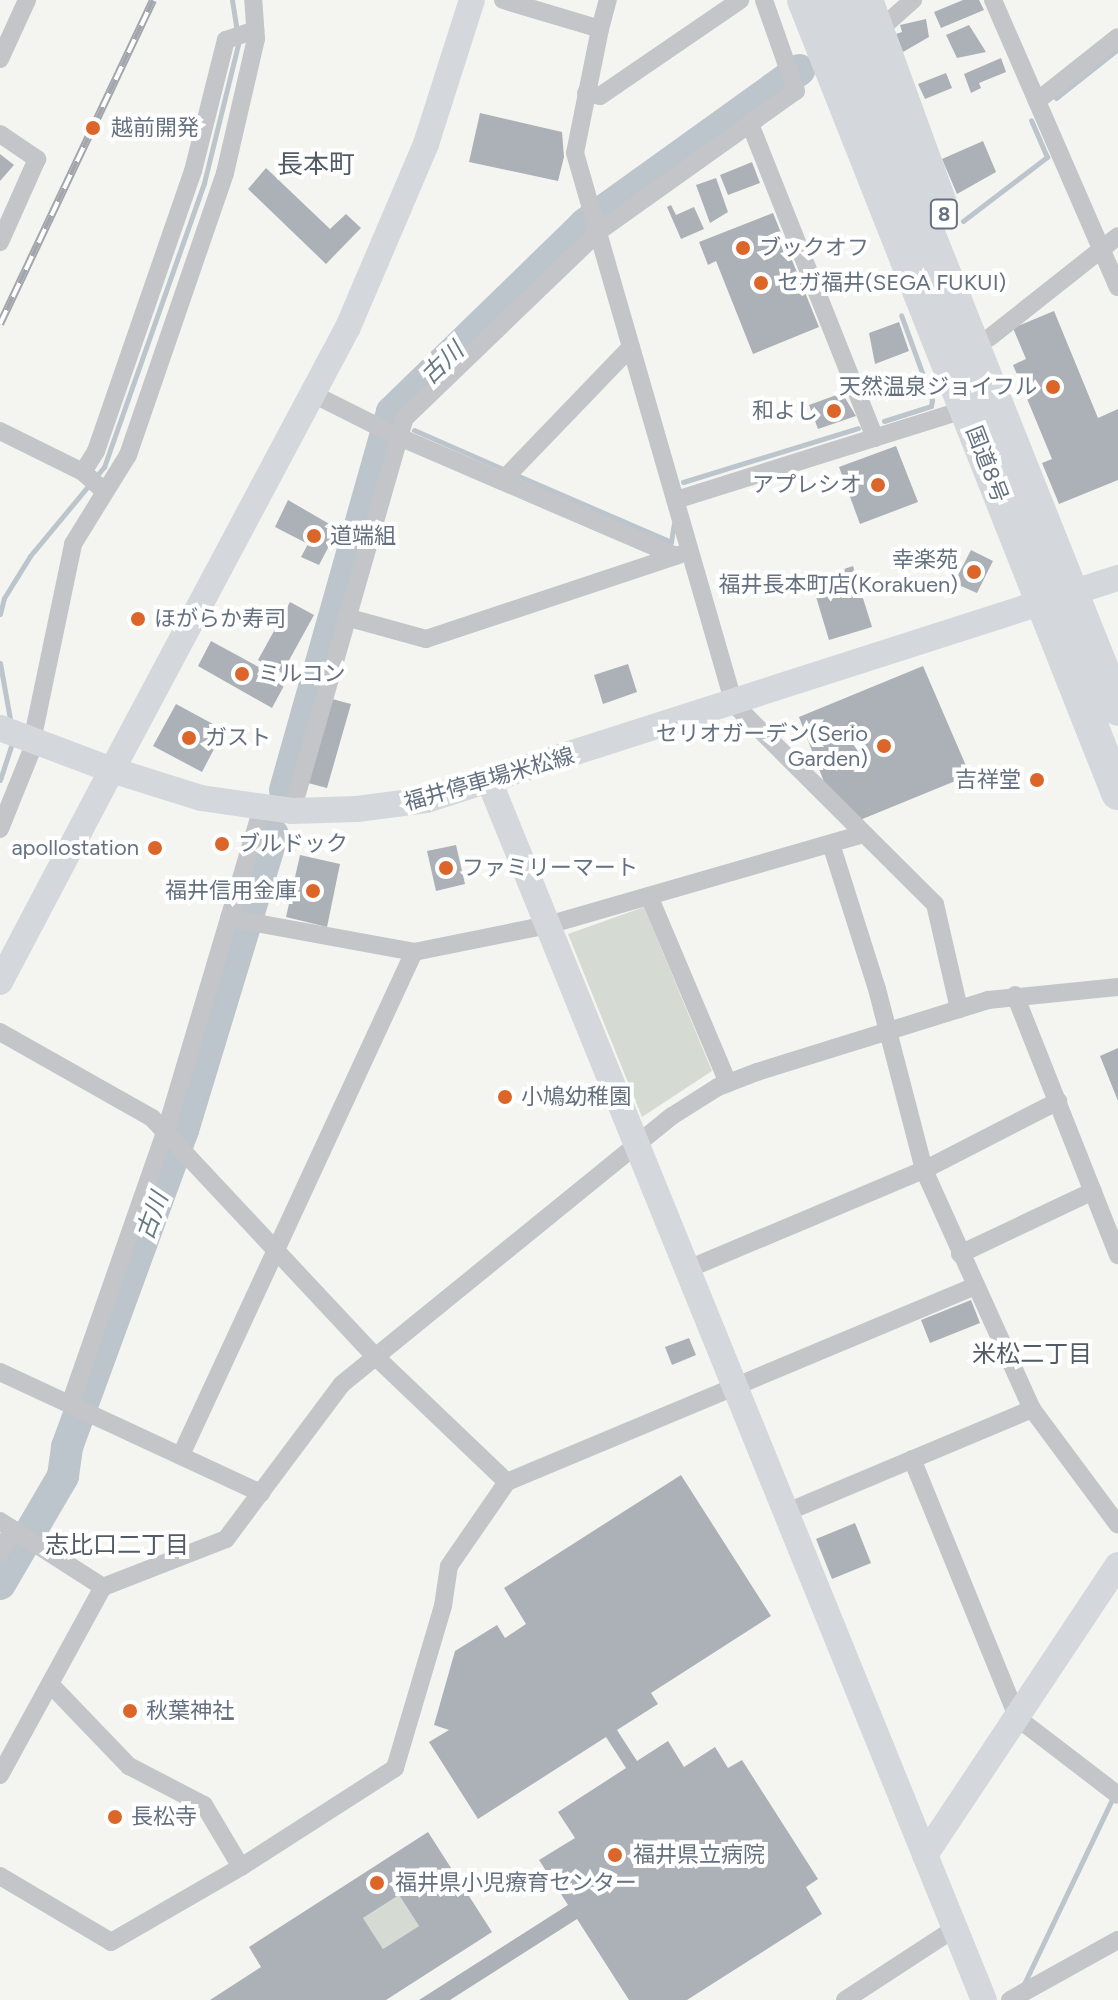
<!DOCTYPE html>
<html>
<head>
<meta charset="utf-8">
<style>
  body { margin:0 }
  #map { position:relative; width:1118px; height:2000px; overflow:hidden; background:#f4f5f1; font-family:Figtree,"Noto Sans JP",sans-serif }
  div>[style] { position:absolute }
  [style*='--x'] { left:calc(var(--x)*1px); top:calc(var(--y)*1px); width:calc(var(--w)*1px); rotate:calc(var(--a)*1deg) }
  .green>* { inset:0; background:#d5dbd2 }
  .stream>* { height:5px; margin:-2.5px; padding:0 2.5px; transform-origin:2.5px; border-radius:2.5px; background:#bbc5cb }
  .river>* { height:32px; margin:-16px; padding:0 16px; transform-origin:16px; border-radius:16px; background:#bbc5cb }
  .building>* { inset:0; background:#abb1b7 }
  .street>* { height:18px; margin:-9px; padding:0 9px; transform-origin:9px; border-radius:9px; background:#c3c5c9 }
  .secondary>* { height:26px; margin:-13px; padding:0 13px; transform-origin:13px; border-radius:13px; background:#d4d8dc }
  .highway>* { height:34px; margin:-17px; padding:0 17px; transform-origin:17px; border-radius:17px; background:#d4d8dc }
  .rail>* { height:8px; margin-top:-4px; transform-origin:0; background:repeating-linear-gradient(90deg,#fff 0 15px,#a3a7ad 0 30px); box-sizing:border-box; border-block:2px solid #a3a7ad }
  .dots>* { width:22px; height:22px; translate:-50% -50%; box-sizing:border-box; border:4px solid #fff; border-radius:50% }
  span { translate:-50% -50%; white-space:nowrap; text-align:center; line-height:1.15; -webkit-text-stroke:8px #fff; paint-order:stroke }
  .shield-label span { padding:2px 6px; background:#fff; border:2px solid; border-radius:6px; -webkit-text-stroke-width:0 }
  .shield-label { font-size:20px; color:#657181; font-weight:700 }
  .poi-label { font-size:22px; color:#657181 }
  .left { translate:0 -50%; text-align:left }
  .right { translate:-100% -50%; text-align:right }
  .street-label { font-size:22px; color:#657181 }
  .water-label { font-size:24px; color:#657985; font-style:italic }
  .neighbourhood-label { font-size:24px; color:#525b66 }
  .quarter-label { font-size:26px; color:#525b66 }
</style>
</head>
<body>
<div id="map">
  <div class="green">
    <div style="clip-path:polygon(644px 907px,712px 1071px,642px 1117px,568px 934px)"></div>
    <div style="clip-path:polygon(399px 1895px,419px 1926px,383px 1949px,363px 1918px)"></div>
  </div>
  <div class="stream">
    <div style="--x:232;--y:0;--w:31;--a:81"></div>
    <div style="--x:1056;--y:98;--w:79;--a:-38.3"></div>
    <div style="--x:963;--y:221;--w:106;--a:-37.3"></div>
    <div style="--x:1047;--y:157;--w:40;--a:-113.4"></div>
    <div style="--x:884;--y:421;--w:49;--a:-17.7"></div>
    <div style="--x:931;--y:406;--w:6;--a:-81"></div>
    <div style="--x:932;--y:400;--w:90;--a:-110"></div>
    <div style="--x:414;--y:430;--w:99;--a:23.7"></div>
    <div style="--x:514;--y:474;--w:171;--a:23.4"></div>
    <div style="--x:671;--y:542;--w:18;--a:-81"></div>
    <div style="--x:683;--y:482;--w:183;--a:-17.1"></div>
    <div style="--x:0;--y:614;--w:16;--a:-76"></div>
    <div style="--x:4;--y:598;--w:49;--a:-58.2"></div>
    <div style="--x:30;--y:556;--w:116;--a:-50.3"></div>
    <div style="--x:104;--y:467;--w:301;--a:-70.6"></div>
    <div style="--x:204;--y:183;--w:147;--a:-76.2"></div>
    <div style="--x:0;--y:663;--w:63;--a:79.9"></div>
    <div style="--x:0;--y:780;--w:39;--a:-72"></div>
    <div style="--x:1023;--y:1986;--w:209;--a:-64.5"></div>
  </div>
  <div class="river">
    <div style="--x:285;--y:790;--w:393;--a:-74.2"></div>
    <div style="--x:392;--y:412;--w:269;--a:-44.2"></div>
    <div style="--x:585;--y:224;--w:264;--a:-35.7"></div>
    <div style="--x:0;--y:1584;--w:125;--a:-59.7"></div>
    <div style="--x:63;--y:1476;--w:29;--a:-82"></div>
    <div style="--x:67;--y:1447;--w:338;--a:-69.9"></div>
    <div style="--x:183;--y:1130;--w:309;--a:-73.1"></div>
  </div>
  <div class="building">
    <div style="clip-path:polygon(963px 0,979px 0,984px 10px,941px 28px,934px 12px)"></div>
    <div style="clip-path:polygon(926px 19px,929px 37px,903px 52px,896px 34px,902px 32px,900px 25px)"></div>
    <div style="clip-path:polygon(969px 25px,986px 52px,957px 58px,946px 35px)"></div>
    <div style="clip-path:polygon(1001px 58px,1006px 72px,979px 83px,981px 88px,971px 93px,964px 74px)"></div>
    <div style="clip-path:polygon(946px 73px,952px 88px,925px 99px,918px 84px)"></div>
    <div style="clip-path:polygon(480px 113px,562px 132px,564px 157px,558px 181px,469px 162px)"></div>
    <div style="clip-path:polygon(983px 141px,996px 172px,957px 194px,942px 159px)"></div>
    <div style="clip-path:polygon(0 154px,14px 165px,0 181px)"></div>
    <div style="clip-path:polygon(752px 162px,760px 183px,728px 195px,720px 175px)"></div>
    <div style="clip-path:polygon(266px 168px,330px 229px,346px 214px,361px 228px,326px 264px,248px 189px)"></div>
    <div style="clip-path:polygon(716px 178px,728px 212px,710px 223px,696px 185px)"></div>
    <div style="clip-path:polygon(671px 205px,676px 215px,694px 207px,704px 229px,681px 239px,667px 207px)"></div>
    <div style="clip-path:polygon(773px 213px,819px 327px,753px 354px,716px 261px,708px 265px,699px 242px)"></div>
    <div style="clip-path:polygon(1054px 311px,1098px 418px,1118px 409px,1118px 480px,1059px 504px,1042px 463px,1052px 459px,1013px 365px,1026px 359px,1013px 328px)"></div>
    <div style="clip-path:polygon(899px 322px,909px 351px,875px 364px,869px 333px)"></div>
    <div style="clip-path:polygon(842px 393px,856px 416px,818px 429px,809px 405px)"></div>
    <div style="clip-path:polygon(896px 446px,918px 502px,860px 524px,839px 467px)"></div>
    <div style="clip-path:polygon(288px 500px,338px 529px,319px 565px,301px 557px,308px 544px,275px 527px)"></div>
    <div style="clip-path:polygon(971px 550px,993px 561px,977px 593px,954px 583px)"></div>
    <div style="clip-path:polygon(853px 566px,872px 627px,829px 640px,811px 580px)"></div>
    <div style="clip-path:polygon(290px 602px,314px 615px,282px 673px,258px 660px)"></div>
    <div style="clip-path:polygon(211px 641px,286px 682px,272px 708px,198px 666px)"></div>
    <div style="clip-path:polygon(628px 664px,637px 692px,603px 704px,594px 675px)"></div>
    <div style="clip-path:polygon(923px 666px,970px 775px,860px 820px,829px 795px,799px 717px)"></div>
    <div style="clip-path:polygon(332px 699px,351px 704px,327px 788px,308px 783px)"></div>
    <div style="clip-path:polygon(176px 704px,224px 730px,202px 772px,153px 746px)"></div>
    <div style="clip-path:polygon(456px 845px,465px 884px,436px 891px,427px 851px)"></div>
    <div style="clip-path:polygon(300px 855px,340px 864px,327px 927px,286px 917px)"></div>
    <div style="clip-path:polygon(1118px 1048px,1118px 1101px,1100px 1056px)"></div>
    <div style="clip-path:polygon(971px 1300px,980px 1323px,930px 1343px,921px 1320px)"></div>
    <div style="clip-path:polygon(689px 1338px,696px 1355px,672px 1365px,665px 1347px)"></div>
    <div style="clip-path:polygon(681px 1475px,771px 1616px,651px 1693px,658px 1704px,617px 1730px,637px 1761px,668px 1741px,684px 1767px,715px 1747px,728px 1768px,742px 1760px,818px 1879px,806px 1887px,822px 1914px,687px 2000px,629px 2000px,577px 1919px,450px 2000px,419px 2000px,568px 1905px,539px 1860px,575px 1838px,558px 1812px,626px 1768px,606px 1737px,478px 1819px,429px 1742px,449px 1730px,434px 1725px,455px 1651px,497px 1625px,505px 1638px,526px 1624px,504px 1588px)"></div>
    <div style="clip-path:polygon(855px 1523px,871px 1563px,832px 1579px,816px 1539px)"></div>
    <div style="clip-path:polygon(evenodd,428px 1832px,492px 1932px,386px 2000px,210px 2000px,261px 1967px,249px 1947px,428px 1832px,399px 1895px,419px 1926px,383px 1949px,363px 1918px,399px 1895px)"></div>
  </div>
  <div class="street">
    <div style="--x:503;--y:0;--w:101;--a:16.6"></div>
    <div style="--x:600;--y:29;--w:30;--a:-75"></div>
    <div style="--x:993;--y:0;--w:313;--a:66.5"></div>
    <div style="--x:600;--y:29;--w:126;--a:101.4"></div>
    <div style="--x:575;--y:153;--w:573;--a:73.9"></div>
    <div style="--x:734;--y:704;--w:284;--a:44.9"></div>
    <div style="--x:935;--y:904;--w:108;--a:77.1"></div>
    <div style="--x:878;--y:31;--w:47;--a:-41.5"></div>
    <div style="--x:0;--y:59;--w:65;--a:-65.4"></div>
    <div style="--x:586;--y:93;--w:14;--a:12"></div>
    <div style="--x:600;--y:96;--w:170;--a:-34.4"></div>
    <div style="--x:1037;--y:101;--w:103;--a:-38.3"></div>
    <div style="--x:750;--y:124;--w:338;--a:68.3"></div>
    <div style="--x:0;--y:134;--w:45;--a:34"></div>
    <div style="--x:37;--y:159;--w:91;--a:114"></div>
    <div style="--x:989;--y:338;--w:164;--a:-38.3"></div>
    <div style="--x:313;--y:394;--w:94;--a:26.6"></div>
    <div style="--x:397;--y:436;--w:303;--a:23.3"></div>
    <div style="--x:0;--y:431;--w:93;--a:26.3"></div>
    <div style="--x:83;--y:472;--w:28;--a:42"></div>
    <div style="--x:83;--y:472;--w:25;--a:-58"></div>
    <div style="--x:96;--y:451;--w:296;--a:-70.9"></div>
    <div style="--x:193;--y:171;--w:135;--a:-75.9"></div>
    <div style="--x:226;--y:40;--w:31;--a:-19"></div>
    <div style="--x:502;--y:481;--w:186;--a:-46.1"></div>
    <div style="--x:676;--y:500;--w:304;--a:-17.4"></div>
    <div style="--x:346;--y:617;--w:83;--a:15.4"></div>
    <div style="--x:426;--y:639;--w:267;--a:-18.4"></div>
    <div style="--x:32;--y:741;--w:201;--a:-78.2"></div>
    <div style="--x:73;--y:544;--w:105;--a:-58.3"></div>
    <div style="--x:128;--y:455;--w:298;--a:-71"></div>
    <div style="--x:225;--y:173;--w:138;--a:-77"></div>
    <div style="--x:256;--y:39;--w:39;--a:-94"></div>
    <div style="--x:292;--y:811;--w:409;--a:-74"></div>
    <div style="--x:405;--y:418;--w:268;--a:-43.9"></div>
    <div style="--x:598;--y:232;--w:243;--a:-35.5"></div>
    <div style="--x:796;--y:91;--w:96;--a:-109.4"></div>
    <div style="--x:0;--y:829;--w:94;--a:-68.1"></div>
    <div style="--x:831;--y:844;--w:152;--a:72.4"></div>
    <div style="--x:877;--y:989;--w:187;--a:75.4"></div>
    <div style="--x:924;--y:1170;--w:262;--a:65.7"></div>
    <div style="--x:1032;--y:1409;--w:144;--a:53.4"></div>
    <div style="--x:649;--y:896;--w:203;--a:67.1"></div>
    <div style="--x:229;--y:918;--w:188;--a:10.4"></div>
    <div style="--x:414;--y:952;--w:137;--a:-11.4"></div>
    <div style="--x:548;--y:925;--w:329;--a:-16.1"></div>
    <div style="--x:1015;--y:995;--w:280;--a:68.4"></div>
    <div style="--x:0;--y:1032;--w:175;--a:29.5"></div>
    <div style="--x:152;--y:1118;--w:328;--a:46.9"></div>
    <div style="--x:376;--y:1357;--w:181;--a:43.7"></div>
    <div style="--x:960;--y:1254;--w:147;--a:-25.3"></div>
    <div style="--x:688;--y:1269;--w:256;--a:-22.8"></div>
    <div style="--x:924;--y:1170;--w:151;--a:-27.2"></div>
    <div style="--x:0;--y:1372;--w:288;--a:24.9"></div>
    <div style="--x:70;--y:1404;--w:290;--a:-70.7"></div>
    <div style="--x:166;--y:1130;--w:336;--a:-73.4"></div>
    <div style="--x:181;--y:1455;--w:554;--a:-65.15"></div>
    <div style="--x:912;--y:1459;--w:278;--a:67.8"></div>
    <div style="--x:787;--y:1512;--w:266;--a:-22.8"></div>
    <div style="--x:0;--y:1521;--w:122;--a:32.7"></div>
    <div style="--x:0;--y:1553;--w:27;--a:-62"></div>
    <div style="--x:50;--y:1684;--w:114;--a:46.1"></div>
    <div style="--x:129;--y:1766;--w:85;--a:27.5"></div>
    <div style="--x:204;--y:1805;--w:72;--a:59.2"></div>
    <div style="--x:1016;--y:1717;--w:128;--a:37.4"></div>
    <div style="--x:0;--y:1775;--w:214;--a:-61.3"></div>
    <div style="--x:103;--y:1587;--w:132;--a:-21.3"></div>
    <div style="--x:226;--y:1539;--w:194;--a:-53.2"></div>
    <div style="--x:342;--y:1384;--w:425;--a:-39.1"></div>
    <div style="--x:672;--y:1116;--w:54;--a:-32.2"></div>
    <div style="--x:718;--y:1087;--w:42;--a:-21"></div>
    <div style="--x:757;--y:1072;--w:242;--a:-17.3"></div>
    <div style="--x:988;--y:1000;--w:131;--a:-5.7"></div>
    <div style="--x:0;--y:1876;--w:129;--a:30.7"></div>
    <div style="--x:111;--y:1942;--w:150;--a:-30"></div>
    <div style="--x:241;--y:1867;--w:183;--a:-32.7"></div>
    <div style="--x:395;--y:1768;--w:169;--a:-73.5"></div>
    <div style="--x:443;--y:1606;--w:40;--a:-81.5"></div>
    <div style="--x:449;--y:1566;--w:102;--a:-55.4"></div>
    <div style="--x:507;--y:1482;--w:507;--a:-22.72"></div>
    <div style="--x:845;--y:2000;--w:130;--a:-33.1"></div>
    <div style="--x:1010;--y:2000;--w:124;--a:-29.1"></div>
  </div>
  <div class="secondary">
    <div style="--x:0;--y:728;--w:120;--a:20.6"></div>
    <div style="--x:112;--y:770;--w:502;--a:-61.95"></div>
    <div style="--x:348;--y:327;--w:199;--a:-66.9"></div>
    <div style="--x:426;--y:144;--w:151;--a:-72.3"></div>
    <div style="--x:490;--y:783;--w:1313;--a:67.91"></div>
    <div style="--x:0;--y:982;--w:240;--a:-62.2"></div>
    <div style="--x:112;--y:770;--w:93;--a:17.5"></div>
    <div style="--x:201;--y:798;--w:92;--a:8.1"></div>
    <div style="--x:292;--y:811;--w:65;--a:-1.8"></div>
    <div style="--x:357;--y:809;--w:70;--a:-7.4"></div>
    <div style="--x:426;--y:800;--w:727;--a:-17.79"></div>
    <div style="--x:925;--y:1855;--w:348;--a:-56.4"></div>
  </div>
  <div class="highway">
    <div style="--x:804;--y:0;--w:853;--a:68.4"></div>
    <div style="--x:835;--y:0;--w:763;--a:68.24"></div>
    <div style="--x:866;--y:0;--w:216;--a:70"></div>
  </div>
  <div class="rail">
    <div style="--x:0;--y:324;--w:358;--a:-64.7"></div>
  </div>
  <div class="dots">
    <div style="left:93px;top:128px;background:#dc652a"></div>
    <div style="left:743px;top:248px;background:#dc652a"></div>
    <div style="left:761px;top:283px;background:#dc652a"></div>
    <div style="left:1053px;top:387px;background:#dc652a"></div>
    <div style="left:834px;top:411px;background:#dc652a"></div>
    <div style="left:878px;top:485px;background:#dc652a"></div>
    <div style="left:314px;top:536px;background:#dc652a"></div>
    <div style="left:974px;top:572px;background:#dc652a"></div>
    <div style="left:138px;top:619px;background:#dc652a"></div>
    <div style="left:242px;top:674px;background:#dc652a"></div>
    <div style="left:189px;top:738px;background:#dc652a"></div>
    <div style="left:884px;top:746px;background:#dc652a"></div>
    <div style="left:1037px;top:780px;background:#dc652a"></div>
    <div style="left:222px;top:844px;background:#dc652a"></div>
    <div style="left:155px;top:848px;background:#dc652a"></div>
    <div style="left:446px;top:868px;background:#dc652a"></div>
    <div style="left:313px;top:891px;background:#dc652a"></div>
    <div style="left:505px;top:1097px;background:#dc652a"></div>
    <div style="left:130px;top:1711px;background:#dc652a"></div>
    <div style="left:115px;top:1817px;background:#dc652a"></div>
    <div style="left:615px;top:1855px;background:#dc652a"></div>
    <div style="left:377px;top:1883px;background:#dc652a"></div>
  </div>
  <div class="shield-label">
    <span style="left:944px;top:214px">8</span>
  </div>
  <div class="poi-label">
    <span class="left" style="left:111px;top:128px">越前開発</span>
    <span class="left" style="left:759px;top:248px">ブックオフ</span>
    <span class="left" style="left:777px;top:283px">セガ福井(SEGA FUKUI)</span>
    <span class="right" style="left:1037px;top:387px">天然温泉ジョイフル</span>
    <span class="right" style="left:818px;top:411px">和よし</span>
    <span class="right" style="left:862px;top:485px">アプレシオ</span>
    <span class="left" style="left:330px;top:536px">道端組</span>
    <span class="right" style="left:958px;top:572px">幸楽苑<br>福井長本町店(Korakuen)</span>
    <span class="left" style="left:154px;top:619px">ほがらか寿司</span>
    <span class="left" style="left:258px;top:674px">ミルコン</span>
    <span class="right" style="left:868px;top:746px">セリオガーデン(Serio<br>Garden)</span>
    <span class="left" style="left:205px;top:738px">ガスト</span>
    <span class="right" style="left:1021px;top:780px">吉祥堂</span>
    <span class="left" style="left:238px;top:844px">ブルドック</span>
    <span class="right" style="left:139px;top:848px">apollostation</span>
    <span class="left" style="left:462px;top:868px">ファミリーマート</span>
    <span class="right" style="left:297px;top:891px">福井信用金庫</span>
    <span class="left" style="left:521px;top:1097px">小鳩幼稚園</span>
    <span class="left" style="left:146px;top:1711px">秋葉神社</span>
    <span class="left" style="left:131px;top:1817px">長松寺</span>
    <span class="left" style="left:633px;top:1855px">福井県立病院</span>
    <span class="left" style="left:395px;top:1883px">福井県小児療育センター</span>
  </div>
  <div class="street-label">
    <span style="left:987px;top:464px;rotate:69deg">国道8号</span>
    <span style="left:489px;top:779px;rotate:-16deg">福井停車場米松線</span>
  </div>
  <div class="water-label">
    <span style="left:442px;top:363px;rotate:-44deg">古川</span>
    <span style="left:152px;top:1216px;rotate:-70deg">古川</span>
  </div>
  <div class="neighbourhood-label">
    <span style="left:1032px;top:1354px">米松二丁目</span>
    <span style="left:117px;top:1545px">志比口二丁目</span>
  </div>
  <div class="quarter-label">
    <span style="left:316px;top:165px">長本町</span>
  </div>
</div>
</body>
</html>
